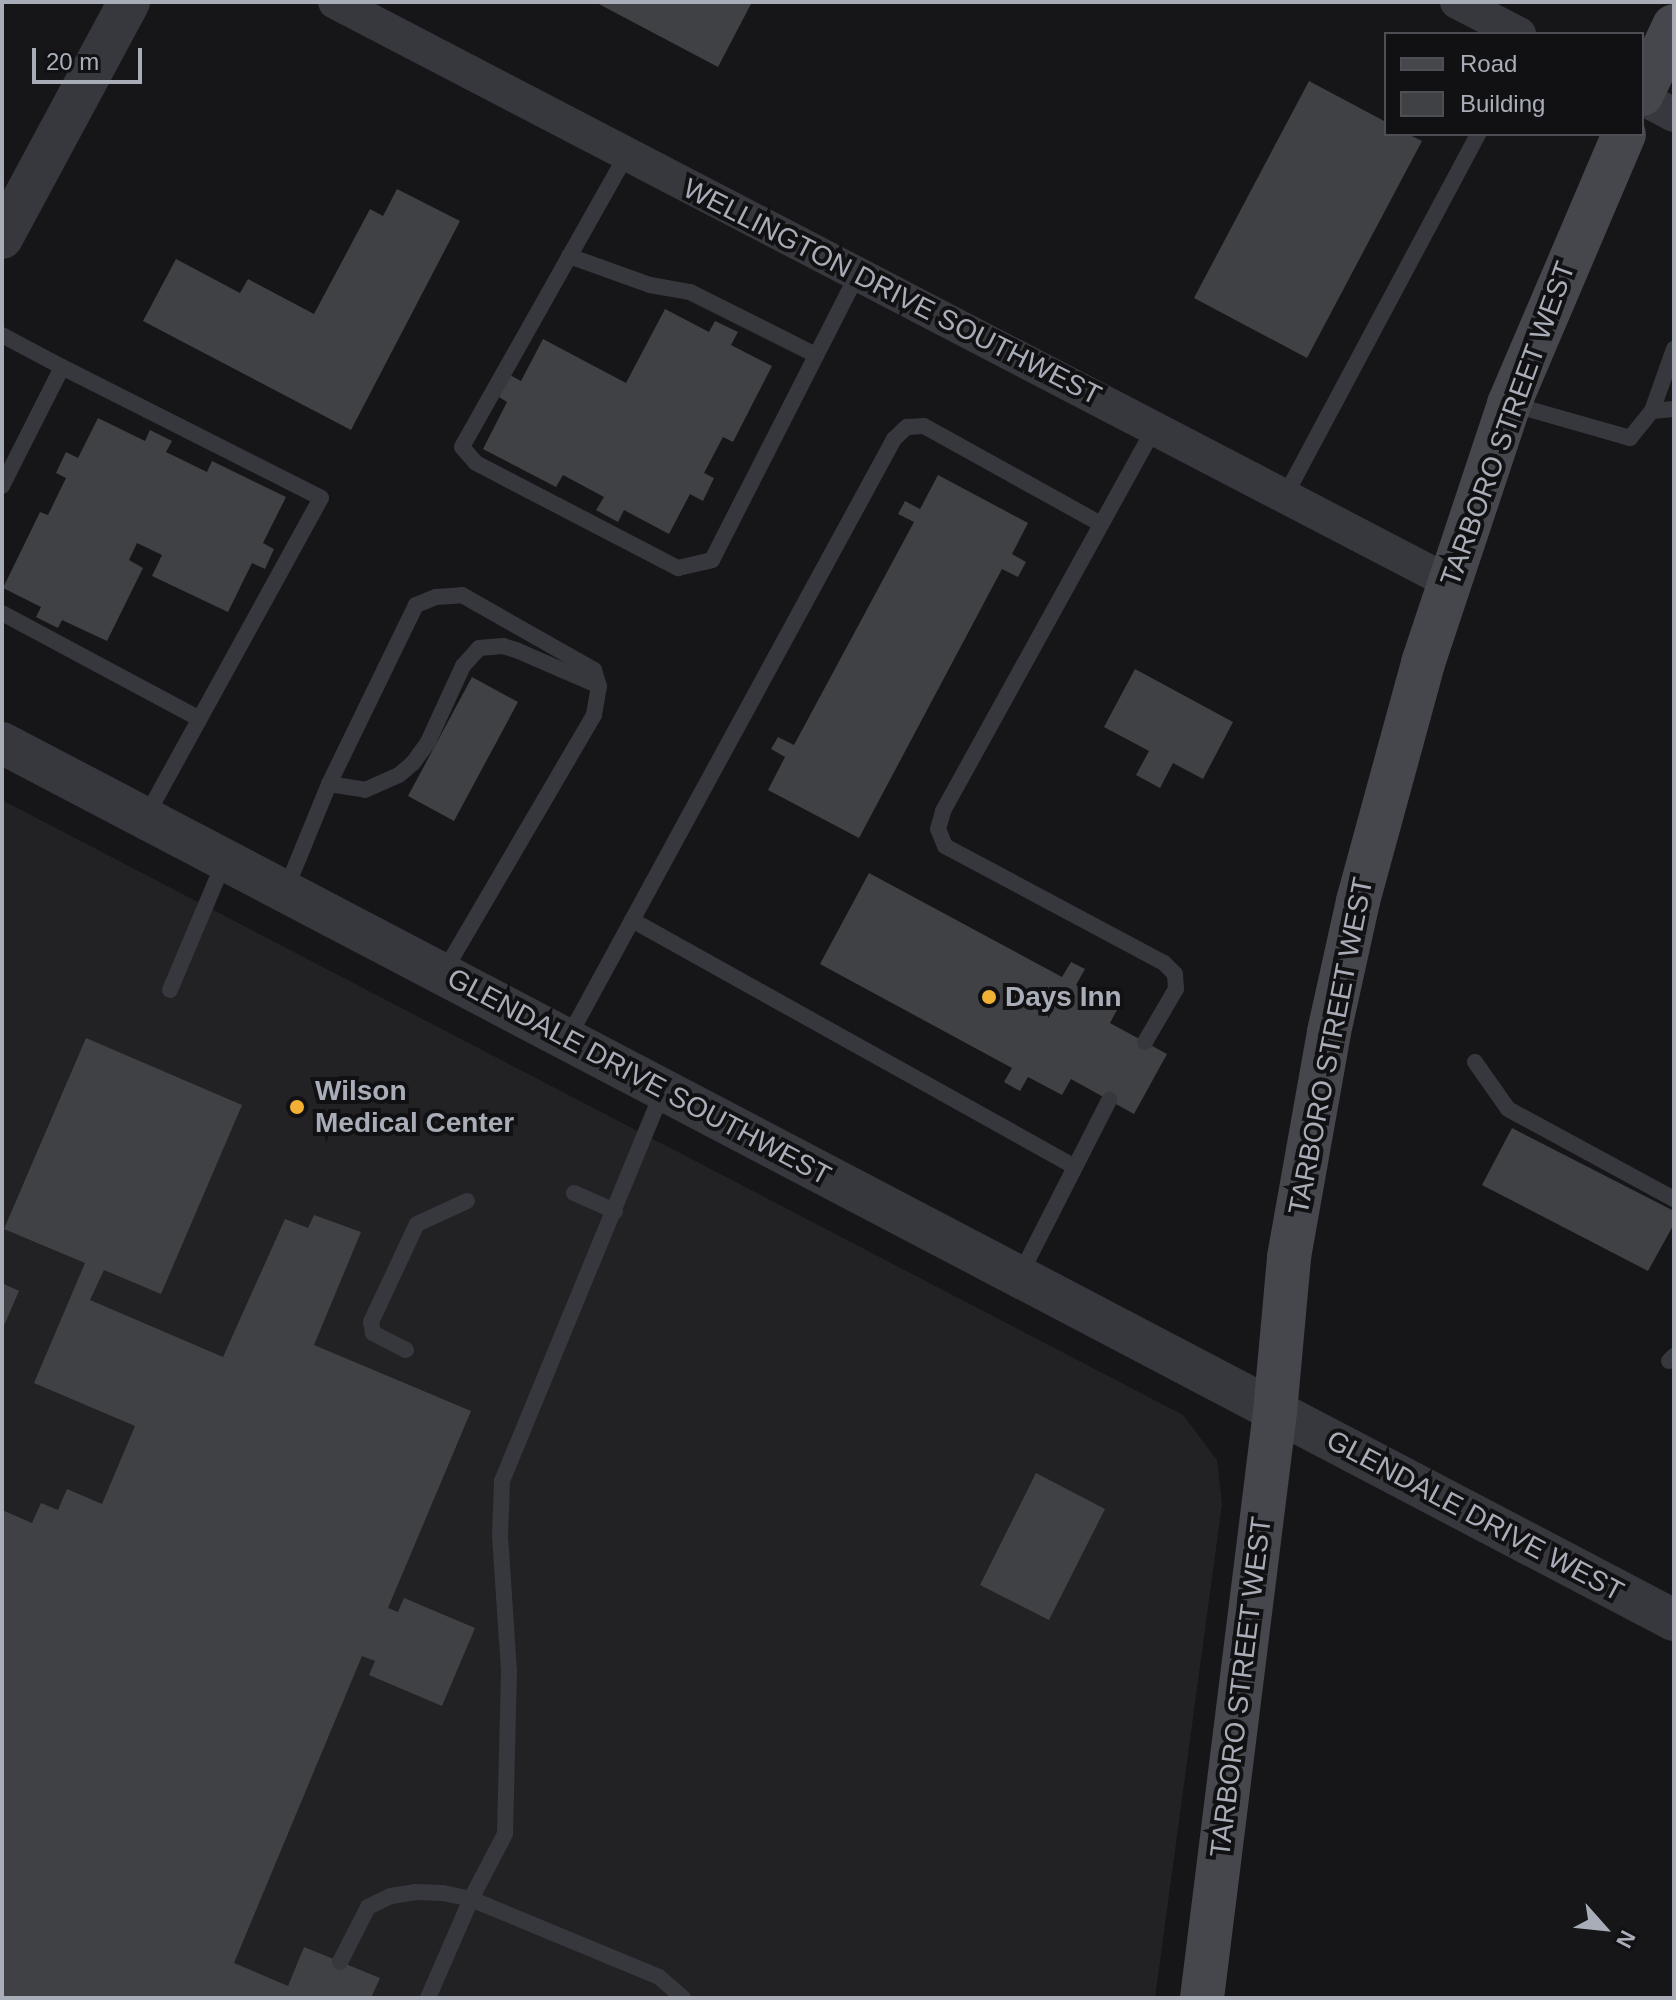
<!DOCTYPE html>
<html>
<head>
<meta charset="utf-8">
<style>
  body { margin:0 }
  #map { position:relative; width:1676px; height:2000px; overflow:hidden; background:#161618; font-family:Arial,sans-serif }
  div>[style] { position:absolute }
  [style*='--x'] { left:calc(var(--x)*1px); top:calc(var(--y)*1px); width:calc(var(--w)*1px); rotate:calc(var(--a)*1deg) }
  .built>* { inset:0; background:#222225 }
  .building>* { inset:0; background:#404145 }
  .service>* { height:16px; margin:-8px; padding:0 8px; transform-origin:8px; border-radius:8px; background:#37383d }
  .minor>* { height:34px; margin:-17px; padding:0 17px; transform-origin:17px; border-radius:17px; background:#37383d }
  .tertiary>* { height:42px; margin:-21px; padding:0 21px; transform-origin:21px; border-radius:21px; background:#37383d }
  .secondary>* { height:44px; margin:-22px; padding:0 22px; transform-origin:22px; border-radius:22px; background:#45474d }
  .dots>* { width:22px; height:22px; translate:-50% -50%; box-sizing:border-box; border:4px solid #111113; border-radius:50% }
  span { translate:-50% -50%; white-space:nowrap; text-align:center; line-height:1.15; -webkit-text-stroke:8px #111113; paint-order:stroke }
  .street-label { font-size:28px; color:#a8adb8 }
  .poi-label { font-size:28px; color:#a8adb8; font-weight:700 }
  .left { translate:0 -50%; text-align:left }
  .frame { position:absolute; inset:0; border:4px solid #a8adb8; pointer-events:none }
  .legend { position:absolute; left:1384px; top:32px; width:260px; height:104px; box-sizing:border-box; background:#111113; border:2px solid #4d4f55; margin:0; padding:10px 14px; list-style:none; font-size:24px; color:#a8adb8 }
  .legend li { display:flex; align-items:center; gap:16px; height:40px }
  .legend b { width:40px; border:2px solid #4d4f55 }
  .north { position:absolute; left:1564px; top:1888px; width:80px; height:80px; -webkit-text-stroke:6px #111113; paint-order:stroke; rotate:117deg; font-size:22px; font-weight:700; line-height:32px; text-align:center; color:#a8adb8 }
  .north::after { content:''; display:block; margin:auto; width:28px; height:36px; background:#a8adb8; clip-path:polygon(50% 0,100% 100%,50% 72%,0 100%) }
  .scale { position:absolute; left:32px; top:48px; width:110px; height:36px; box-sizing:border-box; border:4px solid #a8adb8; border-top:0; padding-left:10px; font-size:24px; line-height:28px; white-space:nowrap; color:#a8adb8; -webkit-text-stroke:6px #111113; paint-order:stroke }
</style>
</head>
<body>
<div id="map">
  <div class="built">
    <div style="clip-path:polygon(2px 800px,1183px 1415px,1217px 1460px,1222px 1504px,1155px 1998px,2px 1998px)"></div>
  </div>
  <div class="building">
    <div style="clip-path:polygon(595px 2px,752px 2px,718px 67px)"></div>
    <div style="clip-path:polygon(1309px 81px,1386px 122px,1386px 134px,1408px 134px,1422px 141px,1307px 358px,1194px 298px)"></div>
    <div style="clip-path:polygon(397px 189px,460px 221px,351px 430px,143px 321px,176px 259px,240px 293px,248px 279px,314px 314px,370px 209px,383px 216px)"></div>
    <div style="clip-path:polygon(665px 309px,709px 332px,715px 321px,738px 332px,731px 345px,772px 366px,733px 442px,723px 437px,704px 473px,714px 478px,703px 501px,690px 494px,669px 534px,624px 510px,618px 522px,596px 510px,604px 497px,563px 475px,556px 487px,483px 449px,507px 402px,499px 397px,510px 375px,521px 381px,543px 339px,626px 383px)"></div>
    <div style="clip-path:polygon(98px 418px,145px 441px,150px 430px,172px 441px,166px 452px,207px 472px,212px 461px,286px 497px,263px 543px,274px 549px,265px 569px,252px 563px,228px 612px,152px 576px,162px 555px,137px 543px,129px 560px,143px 568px,107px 641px,62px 620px,58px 628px,36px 617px,41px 607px,3px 588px,40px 512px,48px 515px,66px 478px,56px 473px,66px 452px,78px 458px)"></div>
    <div style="clip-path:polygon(938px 475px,1028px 523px,1012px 554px,1026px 562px,1018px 577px,1002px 569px,859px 838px,768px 790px,785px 757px,771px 749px,778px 737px,794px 745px,914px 522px,898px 514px,905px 501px,920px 509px)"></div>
    <div style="clip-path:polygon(1135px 669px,1233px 722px,1203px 779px,1173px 763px,1160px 788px,1136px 775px,1149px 751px,1104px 727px)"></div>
    <div style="clip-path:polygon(472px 677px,518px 702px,454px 821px,408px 796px)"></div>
    <div style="clip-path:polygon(869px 873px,1062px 977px,1071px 962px,1085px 969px,1076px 985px,1118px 1008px,1110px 1023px,1167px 1054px,1134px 1114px,1071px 1079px,1062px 1095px,1028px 1077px,1020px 1091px,1004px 1082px,1012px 1068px,820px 964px)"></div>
    <div style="clip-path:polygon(86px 1038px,242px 1105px,161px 1294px,104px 1270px,90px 1300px,223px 1357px,285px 1219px,308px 1228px,314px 1215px,361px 1232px,314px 1345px,471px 1411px,388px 1608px,398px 1612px,404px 1598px,475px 1628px,442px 1706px,369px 1675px,375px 1661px,362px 1656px,234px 1963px,288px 1986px,304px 1947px,380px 1978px,371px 1998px,2px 1998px,2px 1510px,32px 1523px,41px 1503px,58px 1510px,67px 1489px,102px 1504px,135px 1426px,34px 1383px,85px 1263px,4px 1229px)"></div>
    <div style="clip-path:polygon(1512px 1128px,1674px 1211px,1674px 1224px,1648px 1271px,1482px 1185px)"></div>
    <div style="clip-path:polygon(2px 1283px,19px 1291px,2px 1330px)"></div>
    <div style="clip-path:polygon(1036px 1473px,1105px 1509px,1049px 1620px,980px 1585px)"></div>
  </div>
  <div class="service">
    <div style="--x:627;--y:154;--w:336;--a:119.4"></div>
    <div style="--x:462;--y:447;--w:21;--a:49"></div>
    <div style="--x:476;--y:463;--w:228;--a:27.5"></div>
    <div style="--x:678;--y:568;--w:35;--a:-13"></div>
    <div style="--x:712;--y:560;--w:321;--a:-63"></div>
    <div style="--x:569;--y:256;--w:86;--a:19.7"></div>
    <div style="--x:650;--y:285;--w:41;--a:9.9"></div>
    <div style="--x:690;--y:292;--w:141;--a:26.6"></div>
    <div style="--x:2;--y:335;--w:68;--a:28.1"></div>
    <div style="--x:1511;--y:404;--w:124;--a:15.9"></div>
    <div style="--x:1630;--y:438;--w:35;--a:-51"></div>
    <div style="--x:1652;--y:411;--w:22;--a:-5"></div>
    <div style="--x:1652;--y:411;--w:66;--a:-70.5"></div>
    <div style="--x:2;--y:486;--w:133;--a:-63.2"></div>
    <div style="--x:62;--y:367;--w:290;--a:26.8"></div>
    <div style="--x:321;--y:498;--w:363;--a:118.8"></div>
    <div style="--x:1285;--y:496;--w:410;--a:-61.9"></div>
    <div style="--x:2;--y:613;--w:222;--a:28.2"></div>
    <div style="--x:329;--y:784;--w:36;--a:9"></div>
    <div style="--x:365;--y:790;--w:37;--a:-24"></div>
    <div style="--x:399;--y:775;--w:18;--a:-41"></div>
    <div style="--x:413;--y:763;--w:26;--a:-54"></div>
    <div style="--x:428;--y:742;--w:84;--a:-65.3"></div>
    <div style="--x:463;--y:666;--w:24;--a:-48"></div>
    <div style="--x:479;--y:648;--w:24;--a:-5"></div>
    <div style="--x:503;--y:646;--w:14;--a:17"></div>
    <div style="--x:516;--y:650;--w:90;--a:23.4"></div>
    <div style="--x:286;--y:889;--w:113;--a:-67.7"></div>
    <div style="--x:329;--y:784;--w:199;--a:-64.1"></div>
    <div style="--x:416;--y:605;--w:22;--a:-22"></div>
    <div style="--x:436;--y:597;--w:26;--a:-4"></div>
    <div style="--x:462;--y:595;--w:152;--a:29.6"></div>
    <div style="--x:594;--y:670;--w:17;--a:73"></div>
    <div style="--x:599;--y:686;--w:29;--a:100"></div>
    <div style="--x:594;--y:715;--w:298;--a:120.3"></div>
    <div style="--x:632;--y:920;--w:507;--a:29.14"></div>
    <div style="--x:170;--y:990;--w:141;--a:-67.1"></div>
    <div style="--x:568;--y:1038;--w:682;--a:-61.44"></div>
    <div style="--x:894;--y:439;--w:18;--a:-43"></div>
    <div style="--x:907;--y:427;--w:17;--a:-3"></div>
    <div style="--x:924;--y:426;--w:202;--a:29"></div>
    <div style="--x:1145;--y:1042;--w:61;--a:-59.7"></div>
    <div style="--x:1176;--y:989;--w:15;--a:-94"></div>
    <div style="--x:1175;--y:974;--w:16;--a:-135"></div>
    <div style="--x:1164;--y:963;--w:248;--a:-151.9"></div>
    <div style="--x:945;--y:846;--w:18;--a:-112"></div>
    <div style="--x:938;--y:829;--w:19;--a:-74"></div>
    <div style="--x:943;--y:811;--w:437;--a:-61.1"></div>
    <div style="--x:1475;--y:1062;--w:57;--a:54.9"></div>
    <div style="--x:1508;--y:1109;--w:189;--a:28.5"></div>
    <div style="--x:574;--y:1193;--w:45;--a:23.7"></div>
    <div style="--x:1019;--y:1277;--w:199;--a:-63"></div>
    <div style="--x:406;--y:1350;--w:37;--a:-153"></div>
    <div style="--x:373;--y:1333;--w:11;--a:-100"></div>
    <div style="--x:371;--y:1322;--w:108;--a:-64.9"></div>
    <div style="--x:417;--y:1224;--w:55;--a:-24.7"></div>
    <div style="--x:1669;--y:1361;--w:7;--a:-45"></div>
    <div style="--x:340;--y:1962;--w:62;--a:-63"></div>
    <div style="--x:368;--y:1907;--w:25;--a:-26"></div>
    <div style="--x:391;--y:1896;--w:24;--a:-9"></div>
    <div style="--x:415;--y:1892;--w:28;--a:2"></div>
    <div style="--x:443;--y:1893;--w:29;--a:12"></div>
    <div style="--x:471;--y:1899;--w:204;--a:22.5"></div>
    <div style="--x:659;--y:1977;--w:32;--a:41"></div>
    <div style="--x:428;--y:1998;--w:108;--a:-66.5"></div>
    <div style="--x:471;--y:1899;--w:73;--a:-62.4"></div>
    <div style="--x:505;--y:1834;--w:163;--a:-88.6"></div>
    <div style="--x:509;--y:1671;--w:135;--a:-93.8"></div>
    <div style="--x:500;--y:1536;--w:55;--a:-87.9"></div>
    <div style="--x:502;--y:1481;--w:422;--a:-67.6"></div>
  </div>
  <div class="minor">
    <div style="--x:335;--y:2;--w:1256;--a:27.5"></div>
    <div style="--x:1457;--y:2;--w:70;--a:27.3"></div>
    <div style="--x:1642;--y:98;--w:36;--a:28"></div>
  </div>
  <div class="tertiary">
    <div style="--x:2;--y:238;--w:268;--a:-61.7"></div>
    <div style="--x:2;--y:743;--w:1888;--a:27.68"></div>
  </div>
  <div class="secondary">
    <div style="--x:1642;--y:94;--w:75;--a:-64.8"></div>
    <div style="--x:1202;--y:1998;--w:591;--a:-82.9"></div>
    <div style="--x:1275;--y:1412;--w:156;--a:-84.8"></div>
    <div style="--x:1289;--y:1257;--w:229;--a:-79.9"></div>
    <div style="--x:1329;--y:1032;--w:134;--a:-77.5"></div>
    <div style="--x:1358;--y:901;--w:247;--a:-74.7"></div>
    <div style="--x:1423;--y:663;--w:273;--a:-71.6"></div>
    <div style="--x:1509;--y:404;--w:293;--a:-66.9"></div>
  </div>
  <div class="dots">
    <div style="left:989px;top:997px;background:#f2b134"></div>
    <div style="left:297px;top:1107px;background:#f2b134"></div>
  </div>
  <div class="street-label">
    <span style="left:892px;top:292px;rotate:27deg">WELLINGTON DRIVE SOUTHWEST</span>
    <span style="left:1508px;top:424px;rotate:-70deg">TARBORO STREET WEST</span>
    <span style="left:1331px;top:1046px;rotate:-79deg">TARBORO STREET WEST</span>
    <span style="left:639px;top:1077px;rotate:28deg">GLENDALE DRIVE SOUTHWEST</span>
    <span style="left:1475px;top:1516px;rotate:28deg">GLENDALE DRIVE WEST</span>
    <span style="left:1241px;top:1687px;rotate:-83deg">TARBORO STREET WEST</span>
  </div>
  <div class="poi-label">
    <span class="left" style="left:1005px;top:997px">Days Inn</span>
    <span class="left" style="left:315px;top:1107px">Wilson<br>Medical Center</span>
  </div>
  <div class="frame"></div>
  <ul class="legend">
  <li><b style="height:10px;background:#45474d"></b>Road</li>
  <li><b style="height:22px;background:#404145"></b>Building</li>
  </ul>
  <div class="north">N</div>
  <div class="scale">20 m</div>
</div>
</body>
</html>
